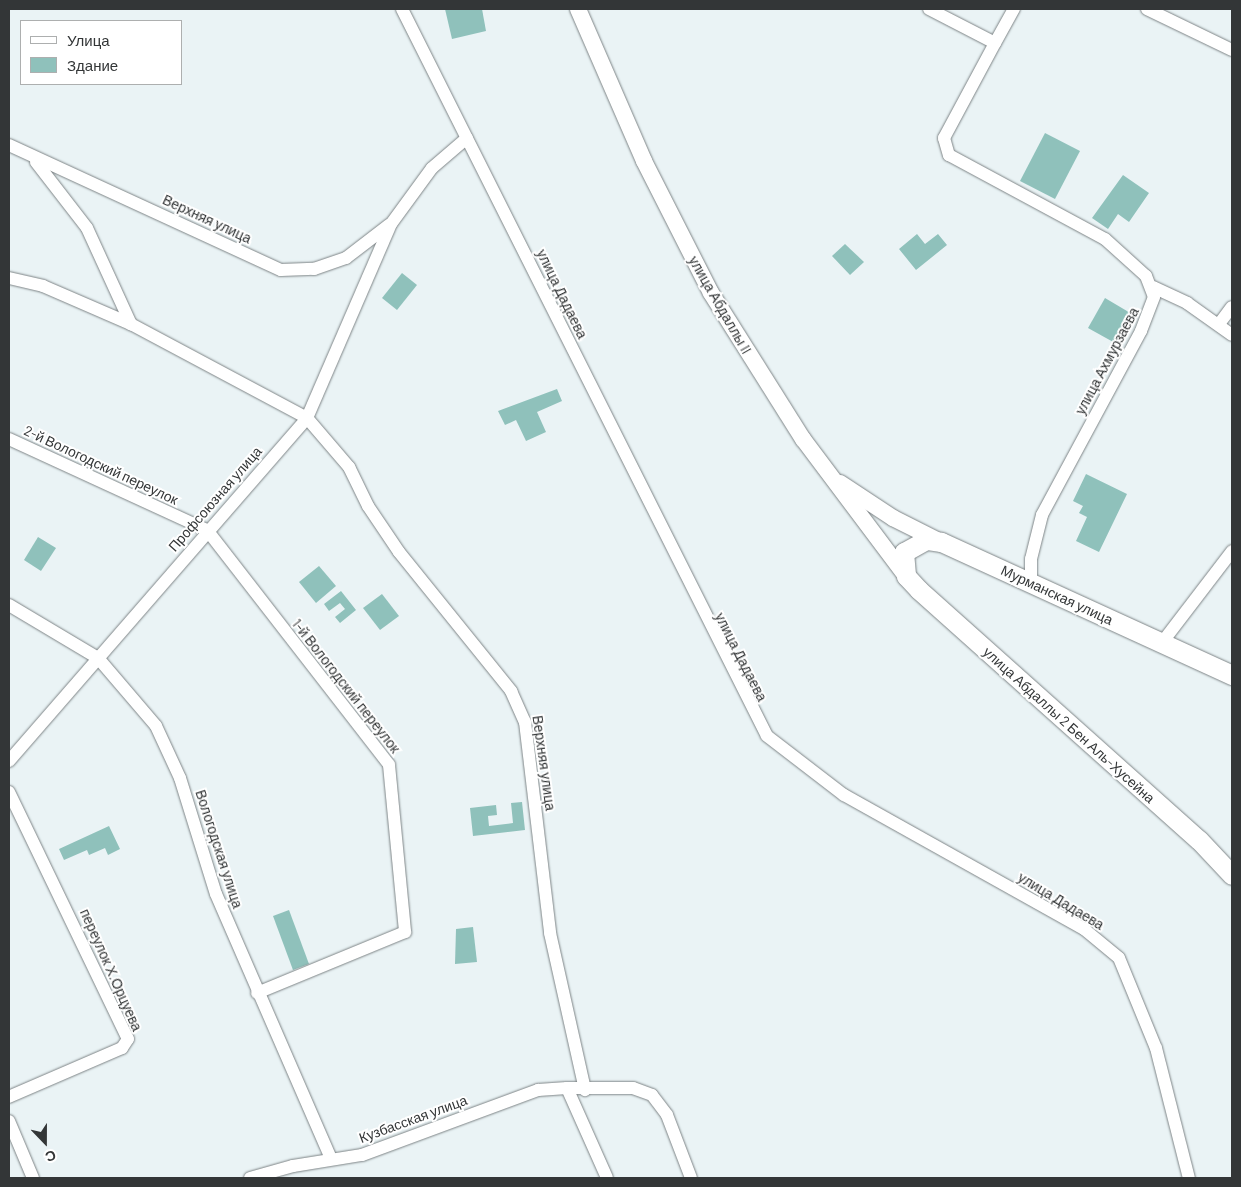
<!DOCTYPE html>
<html>
<head>
<meta charset="utf-8">
<style>
  body { margin:0 }
  #map { position:relative; width:1241px; height:1187px; overflow:hidden; background:#eaf3f5; font-family:Barlow,sans-serif }
  div>[style] { position:absolute }
  [style*='--x'] { left:calc(var(--x)*1px); top:calc(var(--y)*1px); width:calc(var(--w)*1px); rotate:calc(var(--a)*1deg) }
  .building>* { inset:0; background:#8fc1bb }
  .roads { filter:drop-shadow(0 0 1px #7d8486) drop-shadow(0 0 1px #7d8486) }
  .minor>* { height:12px; margin:-6px; padding:0 6px; transform-origin:6px; border-radius:6px; background:#fff }
  .tertiary>* { height:16px; margin:-8px; padding:0 8px; transform-origin:8px; border-radius:8px; background:#fff }
  .secondary>* { height:19px; margin:-9.5px; padding:0 9.5px; transform-origin:9.5px; border-radius:9.5px; background:#fff }
  span { translate:-50% -50%; white-space:nowrap; text-align:center; line-height:1.15; -webkit-text-stroke:4px #fff; paint-order:stroke }
  .street-label { font-size:14px; color:#333637 }
  .frame { position:absolute; inset:0; border:10px solid #333637; pointer-events:none }
  .legend { position:absolute; left:20px; top:20px; width:162px; height:65px; box-sizing:border-box; background:#fff; border:1px solid #adafaf; margin:0; padding:6px 9px; list-style:none; font-size:15px; color:#333637 }
  .legend li { display:flex; align-items:center; gap:10px; height:25px }
  .legend b { width:25px; border:1px solid #adafaf }
  .north { position:absolute; left:20px; top:1117px; width:50px; height:50px; -webkit-text-stroke:4px #fff; paint-order:stroke; rotate:158deg; font-size:14px; font-weight:700; line-height:20px; text-align:center; color:#333637 }
  .north::after { content:''; display:block; margin:auto; width:18px; height:22px; background:#333637; clip-path:polygon(50% 0,100% 100%,50% 72%,0 100%) }
</style>
</head>
<body>
<div id="map">
  <div class="building">
    <div style="clip-path:polygon(445px 9px,482px 9px,486px 31px,452px 39px)"></div>
    <div style="clip-path:polygon(1045px 133px,1080px 151px,1055px 199px,1020px 181px)"></div>
    <div style="clip-path:polygon(1123px 175px,1149px 193px,1129px 222px,1118px 214px,1108px 229px,1092px 218px)"></div>
    <div style="clip-path:polygon(917px 234px,925px 244px,938px 234px,947px 245px,916px 270px,899px 249px)"></div>
    <div style="clip-path:polygon(845px 244px,864px 262px,850px 275px,832px 256px)"></div>
    <div style="clip-path:polygon(402px 273px,417px 285px,397px 310px,382px 298px)"></div>
    <div style="clip-path:polygon(1105px 298px,1132px 314px,1115px 343px,1088px 328px)"></div>
    <div style="clip-path:polygon(557px 389px,562px 401px,537px 412px,546px 432px,526px 441px,516px 420px,505px 425px,498px 411px)"></div>
    <div style="clip-path:polygon(1086px 474px,1127px 494px,1099px 552px,1076px 541px,1087px 517px,1079px 513px,1083px 506px,1073px 501px)"></div>
    <div style="clip-path:polygon(38px 537px,56px 548px,41px 571px,24px 560px)"></div>
    <div style="clip-path:polygon(319px 566px,336px 586px,316px 603px,299px 582px)"></div>
    <div style="clip-path:polygon(341px 591px,356px 610px,340px 623px,335px 617px,345px 609px,340px 603px,329px 611px,324px 604px)"></div>
    <div style="clip-path:polygon(382px 594px,399px 616px,380px 630px,363px 608px)"></div>
    <div style="clip-path:polygon(522px 802px,525px 830px,473px 836px,470px 808px,496px 805px,497px 815px,488px 816px,489px 826px,513px 823px,511px 803px)"></div>
    <div style="clip-path:polygon(109px 826px,120px 849px,108px 855px,105px 848px,89px 855px,87px 850px,64px 860px,59px 849px)"></div>
    <div style="clip-path:polygon(289px 910px,309px 964px,293px 970px,273px 916px)"></div>
    <div style="clip-path:polygon(473px 927px,477px 962px,455px 964px,456px 929px)"></div>
  </div>
  <div class="roads">
    <div class="minor">
      <div style="--x:402;--y:9;--w:813;--a:63.34"></div>
      <div style="--x:767;--y:736;--w:97;--a:37.5"></div>
      <div style="--x:844;--y:795;--w:275;--a:29.2"></div>
      <div style="--x:1084;--y:929;--w:45;--a:39.6"></div>
      <div style="--x:1119;--y:958;--w:97;--a:67.7"></div>
      <div style="--x:1156;--y:1048;--w:134;--a:75.8"></div>
      <div style="--x:929;--y:9;--w:74;--a:27.3"></div>
      <div style="--x:995;--y:43;--w:39;--a:-61"></div>
      <div style="--x:1147;--y:9;--w:94;--a:25.8"></div>
      <div style="--x:995;--y:43;--w:108;--a:118.2"></div>
      <div style="--x:944;--y:138;--w:18;--a:74"></div>
      <div style="--x:949;--y:155;--w:177;--a:28.3"></div>
      <div style="--x:1105;--y:239;--w:55;--a:42.1"></div>
      <div style="--x:1146;--y:276;--w:22;--a:69"></div>
      <div style="--x:1154;--y:297;--w:36;--a:111"></div>
      <div style="--x:1141;--y:331;--w:209;--a:118.3"></div>
      <div style="--x:1042;--y:515;--w:45;--a:104"></div>
      <div style="--x:1031;--y:559;--w:24;--a:90"></div>
      <div style="--x:9;--y:145;--w:299;--a:24.7"></div>
      <div style="--x:281;--y:270;--w:33;--a:-2"></div>
      <div style="--x:314;--y:269;--w:34;--a:-19"></div>
      <div style="--x:346;--y:258;--w:54;--a:-37.5"></div>
      <div style="--x:36;--y:162;--w:83;--a:52.3"></div>
      <div style="--x:87;--y:228;--w:106;--a:65.4"></div>
      <div style="--x:9;--y:278;--w:35;--a:13"></div>
      <div style="--x:43;--y:286;--w:96;--a:23.4"></div>
      <div style="--x:131;--y:324;--w:200;--a:28.1"></div>
      <div style="--x:307;--y:418;--w:65;--a:49.4"></div>
      <div style="--x:349;--y:467;--w:43;--a:64"></div>
      <div style="--x:368;--y:506;--w:55;--a:56"></div>
      <div style="--x:399;--y:552;--w:179;--a:51.1"></div>
      <div style="--x:511;--y:691;--w:34;--a:66"></div>
      <div style="--x:525;--y:722;--w:212;--a:83.2"></div>
      <div style="--x:550;--y:933;--w:161;--a:77.4"></div>
      <div style="--x:1153;--y:287;--w:38;--a:25"></div>
      <div style="--x:1187;--y:303;--w:55;--a:35.4"></div>
      <div style="--x:1219;--y:324;--w:21;--a:-53"></div>
      <div style="--x:9;--y:439;--w:218;--a:24.7"></div>
      <div style="--x:207;--y:530;--w:297;--a:52.2"></div>
      <div style="--x:389;--y:765;--w:168;--a:84.5"></div>
      <div style="--x:405;--y:932;--w:160;--a:157.6"></div>
      <div style="--x:9;--y:605;--w:104;--a:30.8"></div>
      <div style="--x:98;--y:658;--w:89;--a:49.5"></div>
      <div style="--x:156;--y:726;--w:57;--a:65.2"></div>
      <div style="--x:180;--y:778;--w:121;--a:72.8"></div>
      <div style="--x:216;--y:894;--w:289;--a:66.5"></div>
      <div style="--x:1161;--y:644;--w:117;--a:-52.6"></div>
      <div style="--x:9;--y:761;--w:454;--a:-49"></div>
      <div style="--x:307;--y:418;--w:211;--a:-66.6"></div>
      <div style="--x:391;--y:224;--w:69;--a:-53.8"></div>
      <div style="--x:432;--y:168;--w:46;--a:-40.6"></div>
      <div style="--x:9;--y:792;--w:274;--a:64.3"></div>
      <div style="--x:128;--y:1039;--w:11;--a:124"></div>
      <div style="--x:122;--y:1048;--w:123;--a:156.6"></div>
      <div style="--x:567;--y:1088;--w:98;--a:66"></div>
      <div style="--x:9;--y:1121;--w:62;--a:67.2"></div>
      <div style="--x:250;--y:1178;--w:45;--a:-15.6"></div>
      <div style="--x:293;--y:1166;--w:70;--a:-9.1"></div>
      <div style="--x:362;--y:1155;--w:188;--a:-20.3"></div>
      <div style="--x:538;--y:1090;--w:29;--a:-4"></div>
      <div style="--x:567;--y:1088;--w:66;--a:0"></div>
      <div style="--x:633;--y:1088;--w:20;--a:20"></div>
      <div style="--x:652;--y:1095;--w:25;--a:53"></div>
      <div style="--x:667;--y:1115;--w:67;--a:69.1"></div>
    </div>
    <div class="tertiary">
      <div style="--x:578;--y:9;--w:166;--a:66.5"></div>
      <div style="--x:644;--y:161;--w:148;--a:63.1"></div>
      <div style="--x:711;--y:293;--w:173;--a:57.8"></div>
      <div style="--x:803;--y:439;--w:171;--a:53.1"></div>
      <div style="--x:840;--y:483;--w:64;--a:33.4"></div>
      <div style="--x:893;--y:518;--w:51;--a:26.6"></div>
    </div>
    <div class="secondary">
      <div style="--x:1232;--y:675;--w:320;--a:-155.4"></div>
      <div style="--x:941;--y:542;--w:15;--a:-172"></div>
      <div style="--x:926;--y:540;--w:25;--a:151"></div>
      <div style="--x:904;--y:552;--w:24;--a:85"></div>
      <div style="--x:906;--y:576;--w:19;--a:47"></div>
      <div style="--x:919;--y:590;--w:375;--a:41.8"></div>
      <div style="--x:1199;--y:840;--w:48;--a:46.7"></div>
    </div>
  </div>
  <div class="street-label">
    <span style="left:207px;top:219px;rotate:25deg">Верхняя улица</span>
    <span style="left:562px;top:294px;rotate:64deg">улица Дадаева</span>
    <span style="left:720px;top:305px;rotate:60deg">улица Абдаллы II</span>
    <span style="left:1107px;top:361px;rotate:-62deg">улица Ахмурзаева</span>
    <span style="left:101px;top:465px;rotate:25deg">2-й Вологодский переулок</span>
    <span style="left:215px;top:499px;rotate:-49deg">Профсоюзная улица</span>
    <span style="left:1057px;top:595px;rotate:25deg">Мурманская улица</span>
    <span style="left:741px;top:657px;rotate:63deg">улица Дадаева</span>
    <span style="left:346px;top:686px;rotate:52deg">1-й Вологодский переулок</span>
    <span style="left:1069px;top:725px;rotate:42deg">улица Абдаллы 2 Бен Аль-Хусейна</span>
    <span style="left:544px;top:763px;rotate:82deg">Верхняя улица</span>
    <span style="left:219px;top:849px;rotate:72deg">Вологодская улица</span>
    <span style="left:1061px;top:901px;rotate:31deg">улица Дадаева</span>
    <span style="left:111px;top:970px;rotate:66deg">переулок Х.Орцуева</span>
    <span style="left:413px;top:1119px;rotate:-20deg">Кузбасская улица</span>
  </div>
  <div class="frame"></div>
  <ul class="legend">
  <li><b style="height:6px;background:#fff"></b>Улица</li>
  <li><b style="height:14px;background:#8fc1bb"></b>Здание</li>
  </ul>
  <div class="north">С</div>
</div>
</body>
</html>
